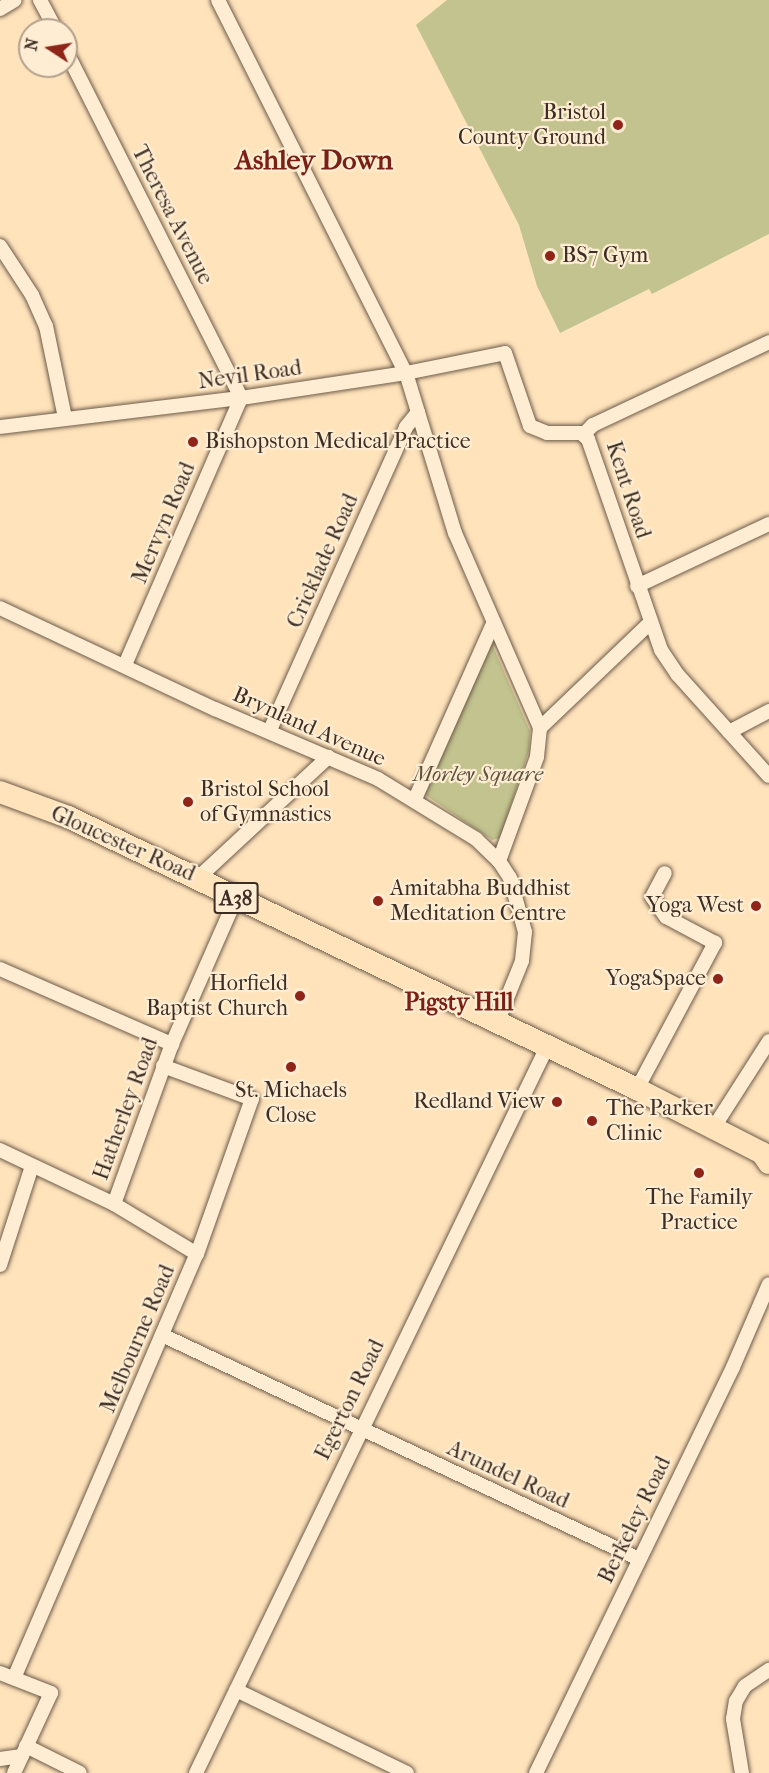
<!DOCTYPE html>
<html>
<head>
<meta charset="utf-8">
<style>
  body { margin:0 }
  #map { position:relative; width:769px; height:1773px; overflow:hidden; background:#ffe3bb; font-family:"IM FELL French Canon",serif }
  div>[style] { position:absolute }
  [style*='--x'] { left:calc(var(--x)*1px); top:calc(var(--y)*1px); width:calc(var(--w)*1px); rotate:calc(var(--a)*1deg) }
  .green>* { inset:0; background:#c2c38e }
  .roads { filter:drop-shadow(0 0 2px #6d5b4a) drop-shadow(0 0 2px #6d5b4a) }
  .minor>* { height:14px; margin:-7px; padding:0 7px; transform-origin:7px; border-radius:7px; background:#ffedd3 }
  .primary>* { height:22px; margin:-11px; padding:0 11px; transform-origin:11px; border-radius:11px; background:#ffe3bb }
  .dots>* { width:16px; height:16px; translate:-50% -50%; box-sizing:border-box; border:3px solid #ffedd3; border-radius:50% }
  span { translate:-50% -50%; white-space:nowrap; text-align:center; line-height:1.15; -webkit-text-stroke:4.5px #ffedd3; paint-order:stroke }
  .shield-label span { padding:2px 4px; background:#ffedd3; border:2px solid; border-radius:4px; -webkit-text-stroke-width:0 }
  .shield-label { font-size:21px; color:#3c2e24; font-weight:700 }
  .poi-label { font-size:22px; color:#3c2e24 }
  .right { translate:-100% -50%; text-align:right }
  .left { translate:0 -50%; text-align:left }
  .street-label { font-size:22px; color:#3c2e24 }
  .park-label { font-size:22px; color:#5e533e; font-style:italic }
  .neighbourhood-label { font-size:24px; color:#7a1f14; font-weight:700 }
  .district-label { font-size:28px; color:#7a1f14; font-weight:700 }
  .north { position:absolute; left:18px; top:18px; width:60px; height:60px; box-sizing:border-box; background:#ffedd3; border:2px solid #b1a18d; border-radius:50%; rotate:282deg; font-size:16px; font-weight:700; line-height:24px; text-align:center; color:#3c2e24 }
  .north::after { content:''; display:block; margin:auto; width:21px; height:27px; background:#8f2418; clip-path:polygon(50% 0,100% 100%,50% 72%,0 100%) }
</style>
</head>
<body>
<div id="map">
  <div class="green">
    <div style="clip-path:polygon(447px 0,769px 0,769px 234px,652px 294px,649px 289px,560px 333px,537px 286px,519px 225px,416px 25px)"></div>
    <div style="clip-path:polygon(491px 642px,530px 731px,529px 751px,500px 838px,492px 840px,424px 794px)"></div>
  </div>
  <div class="roads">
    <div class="minor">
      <div style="--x:40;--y:0;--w:34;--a:62"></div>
      <div style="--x:218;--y:0;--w:418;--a:63.3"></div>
      <div style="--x:406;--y:373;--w:167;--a:73"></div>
      <div style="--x:455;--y:533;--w:213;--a:66.4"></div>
      <div style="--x:540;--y:728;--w:29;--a:96"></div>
      <div style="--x:537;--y:757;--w:111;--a:110.1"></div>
      <div style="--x:0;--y:9;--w:17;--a:-31"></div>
      <div style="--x:66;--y:51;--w:389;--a:63.2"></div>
      <div style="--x:241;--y:398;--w:291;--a:113.5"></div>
      <div style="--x:0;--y:246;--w:59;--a:56.9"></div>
      <div style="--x:32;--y:295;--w:34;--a:66"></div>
      <div style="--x:46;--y:326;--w:94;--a:78.3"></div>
      <div style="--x:0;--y:427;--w:243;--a:-6.9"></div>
      <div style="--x:241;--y:398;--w:167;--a:-8.6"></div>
      <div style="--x:406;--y:373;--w:101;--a:-11.4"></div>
      <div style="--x:505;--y:353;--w:77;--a:71.1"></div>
      <div style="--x:530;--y:426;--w:18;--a:22"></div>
      <div style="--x:547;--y:433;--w:34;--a:0"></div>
      <div style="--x:581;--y:433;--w:9;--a:41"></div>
      <div style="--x:588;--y:439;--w:223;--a:70.9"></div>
      <div style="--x:661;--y:650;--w:29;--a:56"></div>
      <div style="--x:677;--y:674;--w:137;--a:48"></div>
      <div style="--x:584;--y:434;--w:13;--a:-45"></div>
      <div style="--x:593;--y:425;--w:195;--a:-25.2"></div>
      <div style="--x:637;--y:586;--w:146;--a:-25.2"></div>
      <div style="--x:0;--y:608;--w:238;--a:25.2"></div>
      <div style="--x:215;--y:709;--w:177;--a:23.2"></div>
      <div style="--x:378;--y:779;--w:115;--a:31.5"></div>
      <div style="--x:476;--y:839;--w:32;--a:44"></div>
      <div style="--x:499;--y:861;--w:20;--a:57"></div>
      <div style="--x:510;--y:878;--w:56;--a:74.5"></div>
      <div style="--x:525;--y:932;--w:29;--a:96"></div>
      <div style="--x:522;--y:961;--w:67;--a:112"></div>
      <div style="--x:540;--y:728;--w:151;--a:-43.7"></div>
      <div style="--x:270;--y:730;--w:332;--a:-65.8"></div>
      <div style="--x:406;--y:427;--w:19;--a:-51"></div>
      <div style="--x:729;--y:732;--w:45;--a:-27.7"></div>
      <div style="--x:415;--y:799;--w:189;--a:-66"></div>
      <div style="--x:198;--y:878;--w:178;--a:-42.9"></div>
      <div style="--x:0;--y:969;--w:188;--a:23.6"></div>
      <div style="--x:637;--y:1089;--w:166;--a:-61.9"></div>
      <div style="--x:715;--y:943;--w:55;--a:-152"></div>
      <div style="--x:666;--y:917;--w:24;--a:-125"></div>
      <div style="--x:652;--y:897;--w:27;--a:-62"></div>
      <div style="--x:714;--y:1127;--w:102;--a:-57.4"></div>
      <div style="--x:0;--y:1150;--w:126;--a:25.3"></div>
      <div style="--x:114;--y:1204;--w:97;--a:31.1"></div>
      <div style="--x:114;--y:1204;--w:170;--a:-70.1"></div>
      <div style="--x:172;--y:1044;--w:159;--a:-66.3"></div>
      <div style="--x:0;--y:1265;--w:104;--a:-72.1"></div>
      <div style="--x:162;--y:1335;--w:527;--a:25.15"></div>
      <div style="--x:0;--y:1673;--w:55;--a:21.4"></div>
      <div style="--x:51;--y:1693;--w:88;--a:114.8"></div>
      <div style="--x:14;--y:1678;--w:462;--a:-66.7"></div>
      <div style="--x:197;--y:1254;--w:164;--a:-70.5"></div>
      <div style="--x:252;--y:1099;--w:95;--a:-159.7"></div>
      <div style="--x:236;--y:1690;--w:190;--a:25.9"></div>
      <div style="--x:26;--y:1746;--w:60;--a:26.6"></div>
      <div style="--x:0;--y:1759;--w:22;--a:-8"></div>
      <div style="--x:196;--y:1773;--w:806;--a:-64.2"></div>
      <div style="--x:536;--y:1773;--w:451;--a:-64.1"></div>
      <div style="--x:733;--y:1367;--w:90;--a:-66.6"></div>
      <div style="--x:742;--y:1773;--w:55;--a:-99.5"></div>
      <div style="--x:733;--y:1719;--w:18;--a:-81"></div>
      <div style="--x:736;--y:1701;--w:17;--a:-59"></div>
      <div style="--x:745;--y:1686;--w:29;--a:-34"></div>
    </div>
    <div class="primary">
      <div style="--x:0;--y:792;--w:72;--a:20.2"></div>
      <div style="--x:68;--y:817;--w:631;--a:25.55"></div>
      <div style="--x:637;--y:1089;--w:140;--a:27.1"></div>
      <div style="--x:762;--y:1153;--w:12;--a:55"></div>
    </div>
  </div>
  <div class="dots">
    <div style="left:618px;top:125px;background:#8f2418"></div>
    <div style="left:550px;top:256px;background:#8f2418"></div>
    <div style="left:193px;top:442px;background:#8f2418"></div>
    <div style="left:188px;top:802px;background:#8f2418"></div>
    <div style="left:378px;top:901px;background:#8f2418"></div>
    <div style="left:756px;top:906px;background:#8f2418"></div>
    <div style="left:718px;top:979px;background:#8f2418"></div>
    <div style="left:300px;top:996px;background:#8f2418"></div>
    <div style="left:291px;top:1067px;background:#8f2418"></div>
    <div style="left:557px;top:1102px;background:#8f2418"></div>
    <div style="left:592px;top:1121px;background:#8f2418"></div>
    <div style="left:699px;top:1173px;background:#8f2418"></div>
  </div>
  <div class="shield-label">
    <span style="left:236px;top:898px">A38</span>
  </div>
  <div class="poi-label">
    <span class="right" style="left:606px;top:125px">Bristol<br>County Ground</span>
    <span class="left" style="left:562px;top:256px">BS7 Gym</span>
    <span class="left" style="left:205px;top:442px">Bishopston Medical Practice</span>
    <span class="left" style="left:200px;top:802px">Bristol School<br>of Gymnastics</span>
    <span class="left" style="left:390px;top:901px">Amitabha Buddhist<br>Meditation Centre</span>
    <span class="right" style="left:744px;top:906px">Yoga West</span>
    <span class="right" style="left:706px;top:979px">YogaSpace</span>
    <span class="right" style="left:288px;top:996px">Horfield<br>Baptist Church</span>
    <span style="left:291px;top:1103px">St. Michaels<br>Close</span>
    <span class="right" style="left:545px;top:1102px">Redland View</span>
    <span class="left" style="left:606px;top:1121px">The Parker<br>Clinic</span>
    <span style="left:699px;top:1210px">The Family<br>Practice</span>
  </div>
  <div class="street-label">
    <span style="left:172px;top:215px;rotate:63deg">Theresa Avenue</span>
    <span style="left:250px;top:375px;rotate:-8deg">Nevil Road</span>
    <span style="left:628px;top:490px;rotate:72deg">Kent Road</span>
    <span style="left:164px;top:523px;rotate:-67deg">Mervyn Road</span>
    <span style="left:323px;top:561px;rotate:-66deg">Cricklade Road</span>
    <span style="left:309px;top:727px;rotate:24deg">Brynland Avenue</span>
    <span style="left:123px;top:844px;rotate:24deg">Gloucester Road</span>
    <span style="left:126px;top:1109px;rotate:-70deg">Hatherley Road</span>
    <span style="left:138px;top:1339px;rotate:-67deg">Melbourne Road</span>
    <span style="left:350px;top:1400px;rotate:-64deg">Egerton Road</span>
    <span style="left:508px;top:1475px;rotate:25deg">Arundel Road</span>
    <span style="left:635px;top:1520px;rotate:-64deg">Berkeley Road</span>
  </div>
  <div class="park-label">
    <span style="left:478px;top:775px">Morley Square</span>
  </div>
  <div class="neighbourhood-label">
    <span style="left:459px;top:1003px">Pigsty Hill</span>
  </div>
  <div class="district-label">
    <span style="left:314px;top:160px">Ashley Down</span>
  </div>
  <div class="north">N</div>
</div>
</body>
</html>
